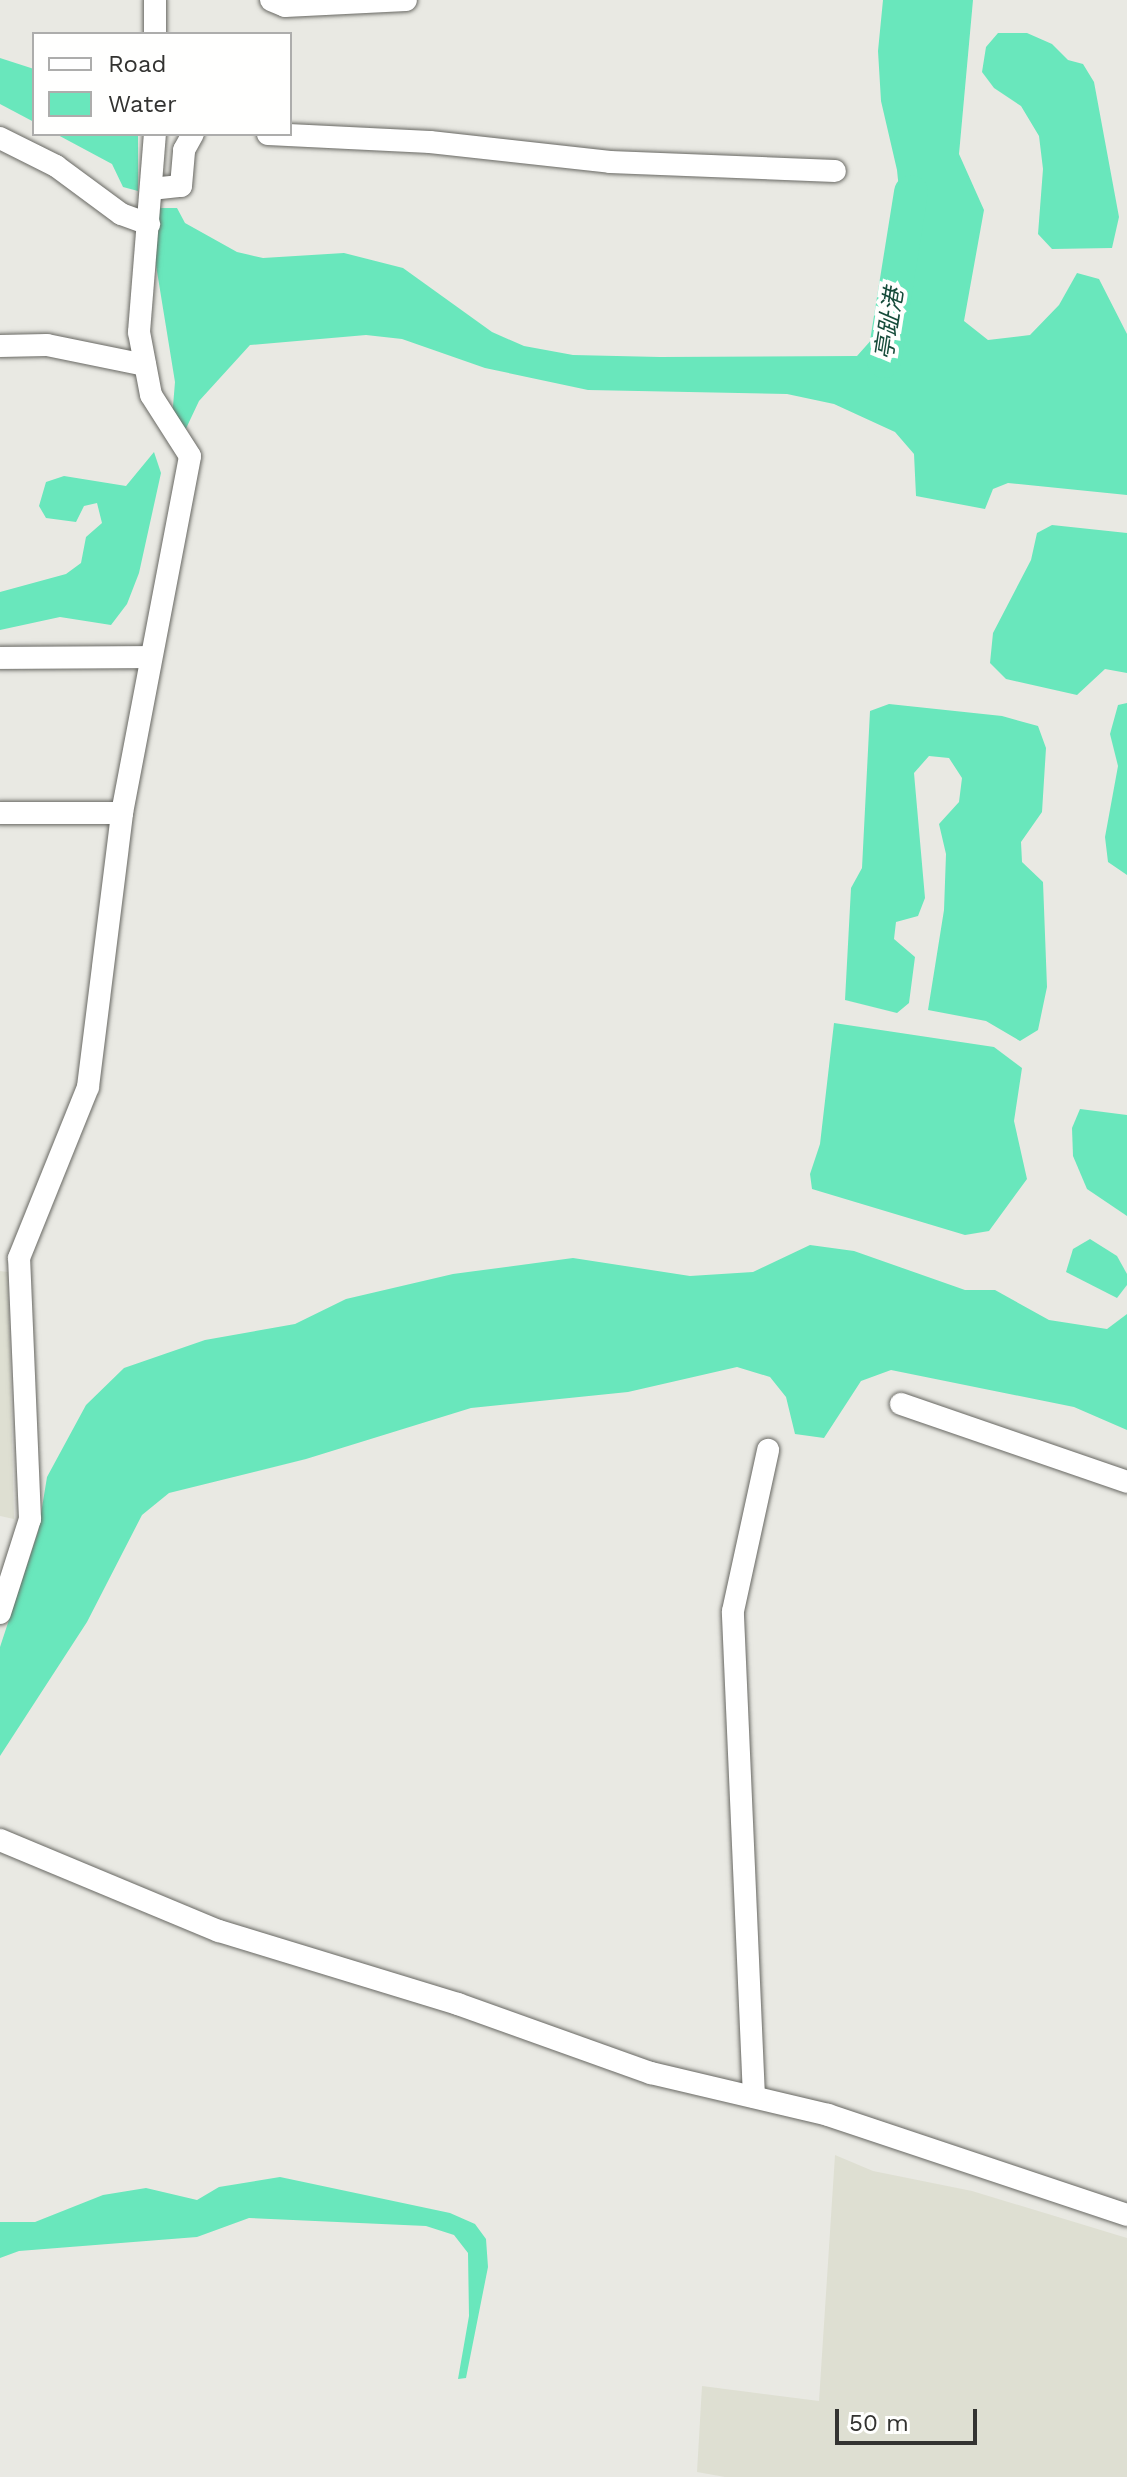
<!DOCTYPE html>
<html>
<head>
<meta charset="utf-8">
<style>
  body { margin:0 }
  #map { position:relative; width:1127px; height:2477px; overflow:hidden; background:#e9e9e3; font-family:"Work Sans","Noto Sans SC",sans-serif }
  div>[style] { position:absolute }
  [style*='--x'] { left:calc(var(--x)*1px); top:calc(var(--y)*1px); width:calc(var(--w)*1px); rotate:calc(var(--a)*1deg) }
  .built>* { inset:0; background:#dedfd2 }
  .water>* { inset:0; background:#69e7bc }
  .river>* { height:34px; margin:-17px; padding:0 17px; transform-origin:17px; border-radius:17px; background:#69e7bc }
  .roads { filter:drop-shadow(0 0 2px #686863) drop-shadow(0 0 2px #686863) }
  .street>* { height:22px; margin:-11px; padding:0 11px; transform-origin:11px; border-radius:11px; background:#fff }
  span { translate:-50% -50%; white-space:nowrap; text-align:center; line-height:1.15; -webkit-text-stroke:8px #fffffe; paint-order:stroke }
  .water-label { font-size:24px; color:#164b3a; font-style:italic }
  .legend { position:absolute; left:32px; top:32px; width:260px; height:104px; box-sizing:border-box; background:#fffffe; border:2px solid #adadac; margin:0; padding:10px 14px; list-style:none; font-size:24px; color:#333331 }
  .legend li { display:flex; align-items:center; gap:16px; height:40px }
  .legend b { width:40px; border:2px solid #adadac }
  .scale { position:absolute; left:835px; top:2409px; width:142px; height:36px; box-sizing:border-box; border:4px solid #333331; border-top:0; padding-left:10px; font-size:24px; line-height:28px; white-space:nowrap; color:#333331; -webkit-text-stroke:6px #fffffe; paint-order:stroke }
</style>
</head>
<body>
<div id="map">
  <div class="built">
    <div style="clip-path:polygon(0 1271px,8px 1272px,14px 1519px,0 1516px)"></div>
    <div style="clip-path:polygon(835px 2155px,873px 2171px,972px 2191px,1127px 2238px,1127px 2477px,725px 2477px,697px 2472px,702px 2386px,819px 2401px)"></div>
  </div>
  <div class="water">
    <div style="clip-path:polygon(883px 0,973px 0,959px 154px,984px 210px,964px 321px,988px 340px,1030px 335px,1059px 305px,1077px 273px,1099px 279px,1127px 334px,1127px 495px,1008px 483px,993px 489px,985px 509px,916px 496px,914px 454px,895px 432px,834px 404px,787px 394px,588px 390px,485px 368px,402px 339px,366px 335px,250px 345px,199px 401px,182px 437px,172px 418px,175px 382px,154px 253px,160px 208px,177px 208px,185px 223px,237px 252px,263px 258px,344px 253px,403px 268px,492px 332px,524px 346px,573px 355px,660px 357px,857px 356px,890px 319px,907px 269px,897px 170px,881px 101px,878px 51px)"></div>
    <div style="clip-path:polygon(998px 33px,1027px 33px,1052px 44px,1068px 60px,1083px 64px,1094px 82px,1119px 217px,1112px 248px,1052px 249px,1038px 234px,1043px 169px,1039px 136px,1021px 106px,994px 88px,982px 72px,986px 47px)"></div>
    <div style="clip-path:polygon(0 58px,34px 69px,34px 122px,0 104px)"></div>
    <div style="clip-path:polygon(56px 134px,138px 134px,138px 191px,123px 187px,112px 164px)"></div>
    <div style="clip-path:polygon(154px 452px,161px 473px,139px 573px,127px 604px,111px 625px,60px 617px,0 630px,0 592px,66px 574px,81px 563px,86px 537px,102px 523px,97px 503px,84px 506px,76px 522px,46px 518px,39px 506px,46px 482px,64px 476px,126px 486px)"></div>
    <div style="clip-path:polygon(1052px 525px,1127px 533px,1127px 673px,1105px 669px,1077px 695px,1006px 679px,990px 663px,993px 633px,1031px 560px,1037px 533px)"></div>
    <div style="clip-path:polygon(1127px 703px,1127px 875px,1108px 862px,1105px 837px,1118px 766px,1110px 734px,1118px 705px)"></div>
    <div style="clip-path:polygon(889px 704px,1002px 716px,1038px 726px,1046px 748px,1042px 812px,1021px 842px,1022px 862px,1043px 882px,1047px 987px,1038px 1030px,1020px 1041px,986px 1021px,928px 1010px,944px 910px,946px 854px,939px 824px,959px 802px,962px 778px,949px 758px,929px 756px,914px 773px,925px 898px,918px 916px,896px 922px,894px 939px,915px 957px,909px 1003px,897px 1013px,845px 1000px,851px 888px,862px 868px,870px 711px)"></div>
    <div style="clip-path:polygon(834px 1023px,994px 1047px,1022px 1068px,1014px 1121px,1027px 1179px,989px 1231px,965px 1235px,812px 1189px,810px 1174px,820px 1144px)"></div>
    <div style="clip-path:polygon(1080px 1109px,1127px 1115px,1127px 1216px,1087px 1189px,1073px 1156px,1072px 1128px)"></div>
    <div style="clip-path:polygon(1090px 1239px,1117px 1256px,1127px 1274px,1127px 1285px,1117px 1298px,1066px 1272px,1073px 1249px)"></div>
    <div style="clip-path:polygon(810px 1245px,854px 1251px,965px 1290px,995px 1290px,1049px 1320px,1107px 1329px,1127px 1314px,1127px 1430px,1074px 1407px,891px 1370px,861px 1381px,824px 1438px,795px 1434px,786px 1397px,770px 1377px,737px 1367px,628px 1392px,471px 1408px,306px 1459px,169px 1493px,142px 1515px,87px 1622px,0 1756px,0 1647px,38px 1532px,47px 1477px,86px 1405px,124px 1368px,205px 1340px,295px 1324px,346px 1299px,453px 1274px,573px 1258px,690px 1276px,753px 1272px)"></div>
    <div style="clip-path:polygon(280px 2177px,450px 2213px,475px 2224px,486px 2239px,488px 2267px,466px 2378px,458px 2379px,469px 2316px,468px 2253px,454px 2235px,426px 2226px,249px 2218px,197px 2237px,19px 2251px,0 2258px,0 2222px,35px 2222px,103px 2195px,146px 2188px,197px 2200px,219px 2187px)"></div>
  </div>
  <div class="river">
    <div style="--x:884;--y:361;--w:171;--a:-80.9"></div>
  </div>
  <div class="roads">
    <div class="street">
      <div style="--x:155;--y:0;--w:34;--a:90"></div>
      <div style="--x:271;--y:0;--w:15;--a:23"></div>
      <div style="--x:285;--y:6;--w:121;--a:-2.8"></div>
      <div style="--x:268;--y:134;--w:162;--a:2.8"></div>
      <div style="--x:430;--y:142;--w:181;--a:6.3"></div>
      <div style="--x:610;--y:162;--w:225;--a:2.3"></div>
      <div style="--x:0;--y:138;--w:63;--a:26.6"></div>
      <div style="--x:56;--y:166;--w:81;--a:36.4"></div>
      <div style="--x:121;--y:214;--w:30;--a:20"></div>
      <div style="--x:151;--y:189;--w:30;--a:-6"></div>
      <div style="--x:181;--y:186;--w:36;--a:-85"></div>
      <div style="--x:184;--y:150;--w:18;--a:-61"></div>
      <div style="--x:0;--y:346;--w:47;--a:-1.2"></div>
      <div style="--x:47;--y:345;--w:100;--a:11.5"></div>
      <div style="--x:0;--y:658;--w:150;--a:-0.4"></div>
      <div style="--x:0;--y:813;--w:122;--a:0"></div>
      <div style="--x:901;--y:1404;--w:239;--a:19"></div>
      <div style="--x:0;--y:1613;--w:99;--a:-72.3"></div>
      <div style="--x:30;--y:1519;--w:261;--a:-92.4"></div>
      <div style="--x:19;--y:1258;--w:184;--a:-68"></div>
      <div style="--x:88;--y:1087;--w:276;--a:-82.9"></div>
      <div style="--x:122;--y:813;--w:363;--a:-79.2"></div>
      <div style="--x:190;--y:456;--w:72;--a:-122.6"></div>
      <div style="--x:151;--y:395;--w:64;--a:-100.8"></div>
      <div style="--x:139;--y:332;--w:199;--a:-85.4"></div>
      <div style="--x:0;--y:1840;--w:237;--a:22.6"></div>
      <div style="--x:219;--y:1931;--w:250;--a:17"></div>
      <div style="--x:458;--y:2004;--w:205;--a:19.7"></div>
      <div style="--x:651;--y:2073;--w:182;--a:13.3"></div>
      <div style="--x:828;--y:2115;--w:315;--a:18.5"></div>
      <div style="--x:754;--y:2097;--w:486;--a:-92.5"></div>
      <div style="--x:733;--y:1611;--w:165;--a:-77.7"></div>
    </div>
  </div>
  <div class="water-label">
    <span style="left:890px;top:324px;rotate:-81deg">亭趾港</span>
  </div>
  <ul class="legend">
  <li><b style="height:10px;background:#fff"></b>Road</li>
  <li><b style="height:22px;background:#69e7bc"></b>Water</li>
  </ul>
  <div class="scale">50 m</div>
</div>
</body>
</html>
